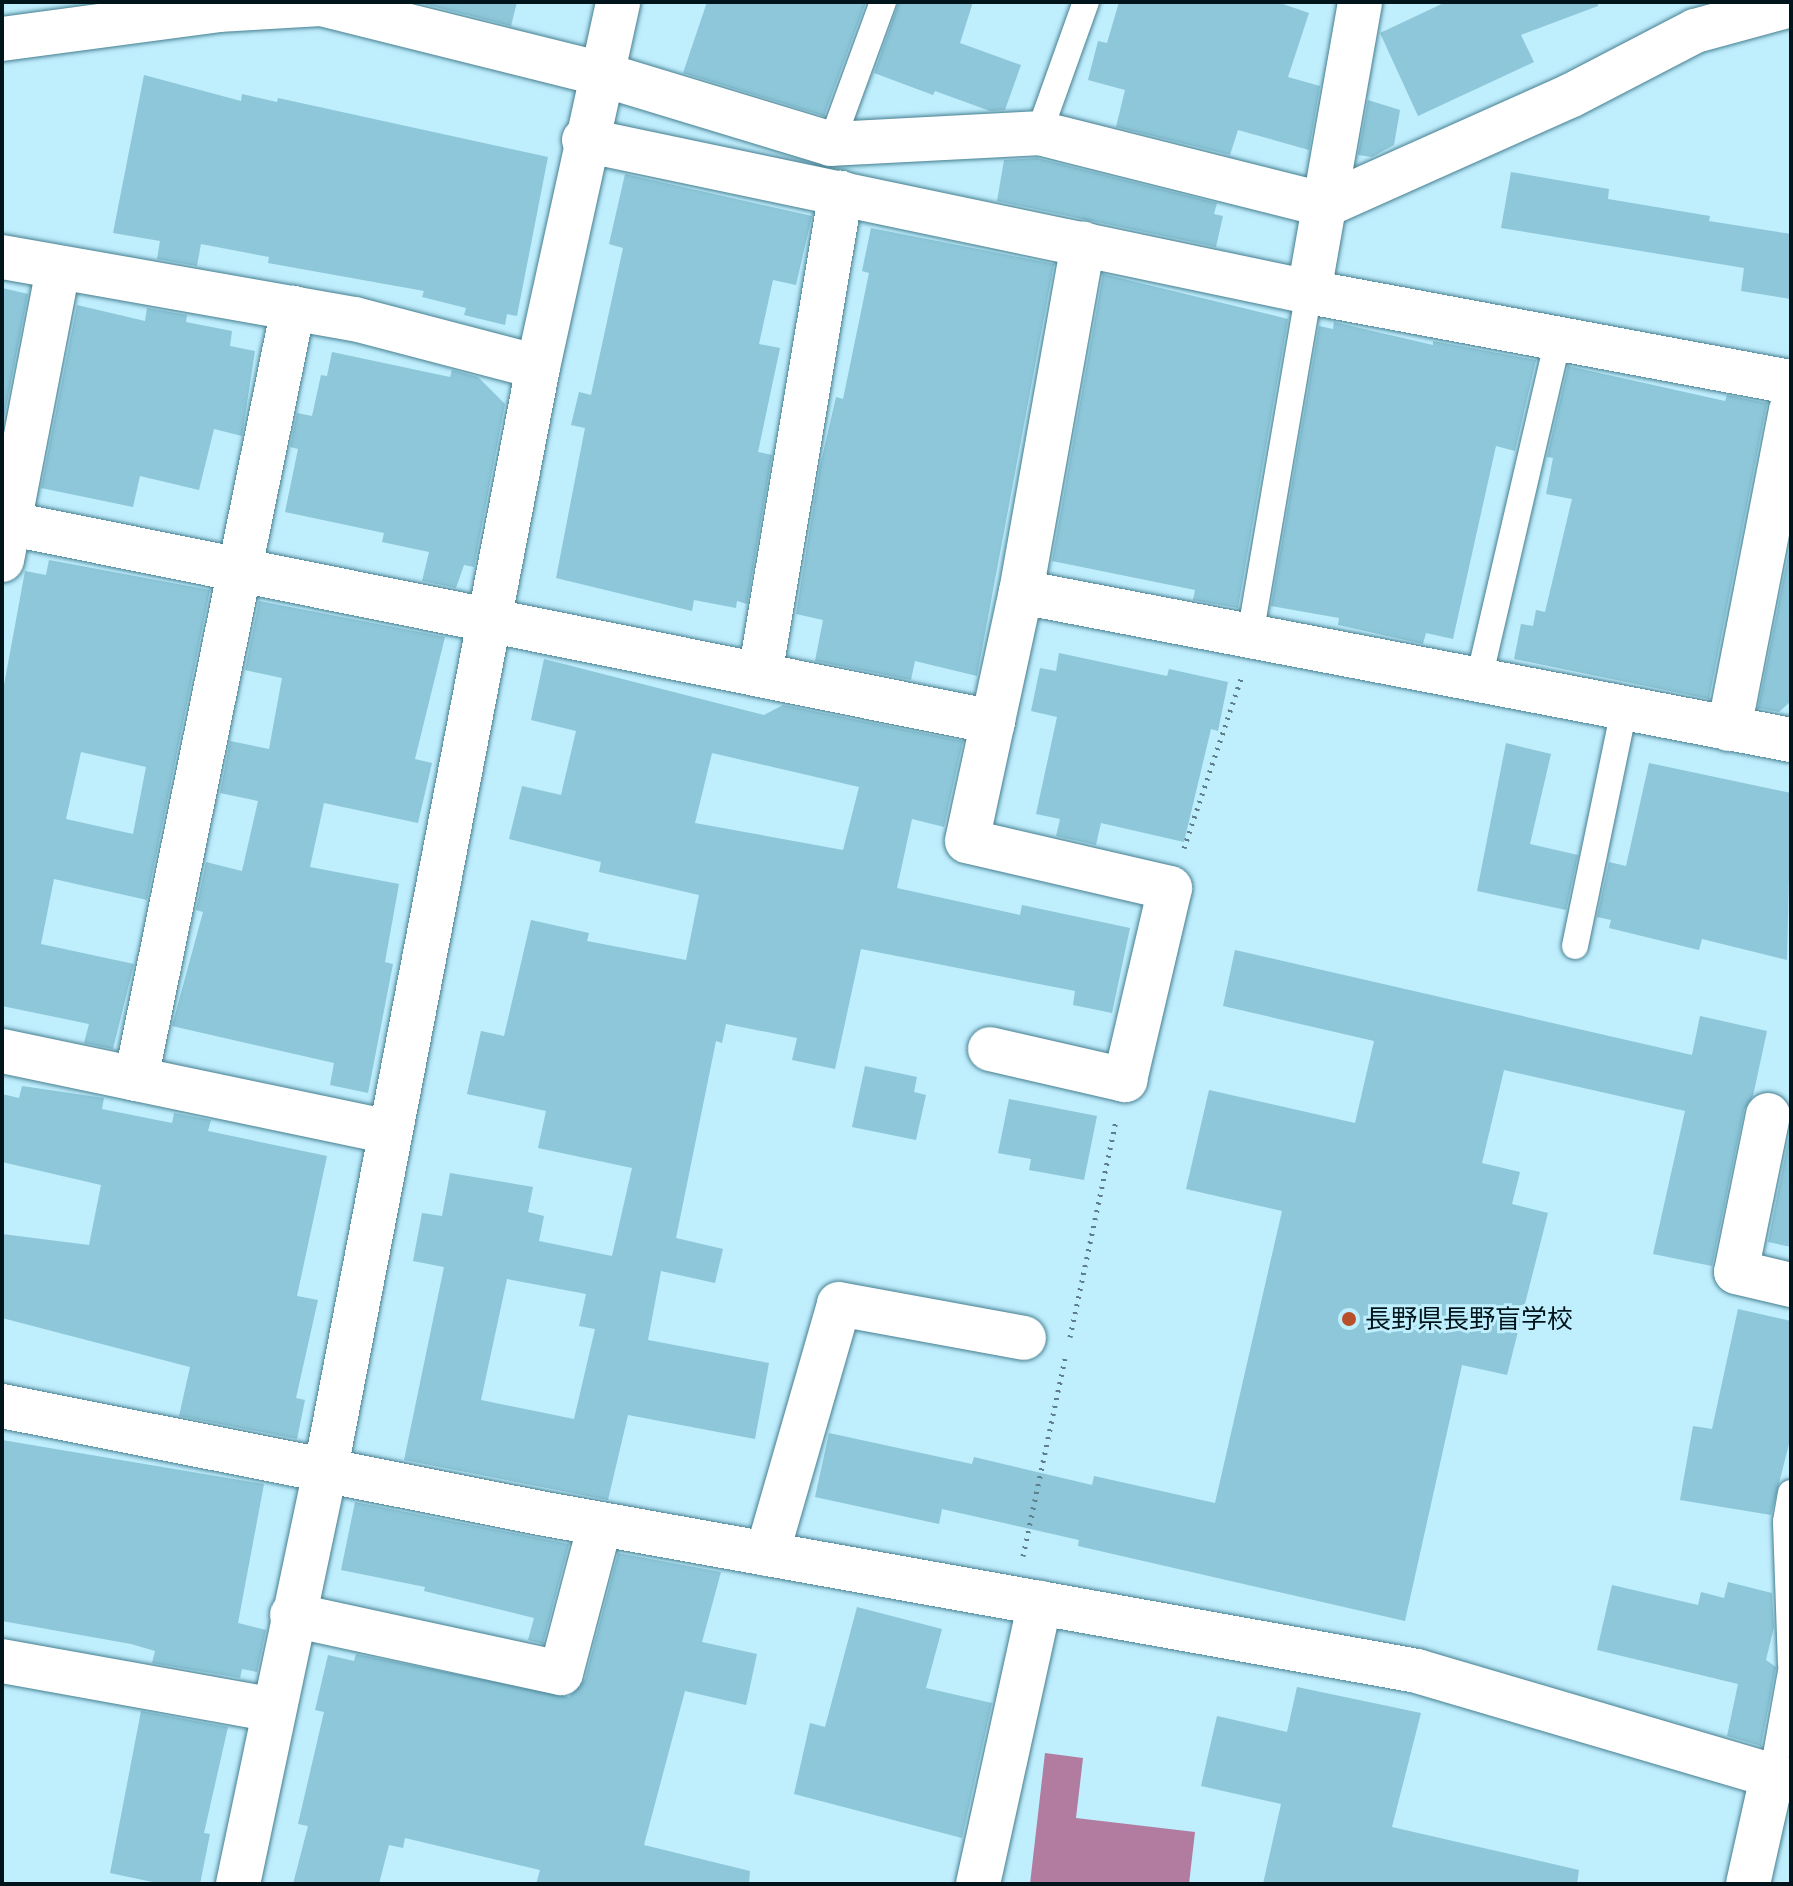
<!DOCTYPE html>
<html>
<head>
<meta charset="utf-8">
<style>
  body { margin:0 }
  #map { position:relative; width:1793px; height:1886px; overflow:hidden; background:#bfeefd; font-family:"Archivo Narrow","Noto Sans JP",sans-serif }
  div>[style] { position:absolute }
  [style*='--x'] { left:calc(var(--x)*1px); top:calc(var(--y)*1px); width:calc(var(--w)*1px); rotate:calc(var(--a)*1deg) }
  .water>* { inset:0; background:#b17ca0 }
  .building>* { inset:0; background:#8dc7d9 }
  .path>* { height:5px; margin-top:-2.5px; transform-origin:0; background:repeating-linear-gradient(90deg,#5e7f8a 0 2px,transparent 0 8px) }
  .roads { filter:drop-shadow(0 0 2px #467f90) drop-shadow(0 0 2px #467f90) }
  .service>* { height:26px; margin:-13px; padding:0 13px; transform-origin:13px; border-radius:13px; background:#fff }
  .minor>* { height:44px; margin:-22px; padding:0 22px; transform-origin:22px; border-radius:22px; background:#fff }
  .dots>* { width:22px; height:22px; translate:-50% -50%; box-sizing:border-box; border:4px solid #bfeefd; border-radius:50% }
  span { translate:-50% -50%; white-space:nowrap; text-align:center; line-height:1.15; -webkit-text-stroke:6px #bfeefd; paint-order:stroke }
  .poi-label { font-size:26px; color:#00141b }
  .left { translate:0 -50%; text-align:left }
  .frame { position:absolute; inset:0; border:4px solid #00141b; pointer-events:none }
</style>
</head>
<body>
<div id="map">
  <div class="water">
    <div style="clip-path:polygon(1045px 1753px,1083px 1758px,1076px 1818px,1195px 1832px,1189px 1884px,1030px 1884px)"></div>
  </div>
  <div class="building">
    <div style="clip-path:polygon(416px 2px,517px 2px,511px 26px)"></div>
    <div style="clip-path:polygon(707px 2px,866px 2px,824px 116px,683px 73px)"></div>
    <div style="clip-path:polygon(899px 2px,973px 2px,960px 43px,1021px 65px,1005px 110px,990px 111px,935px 91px,933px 95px,874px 73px)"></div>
    <div style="clip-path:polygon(1119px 2px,1277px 2px,1309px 13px,1288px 77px,1320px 86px,1309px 150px,1238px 130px,1230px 155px,1116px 127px,1125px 90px,1088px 80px,1098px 41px,1107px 43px)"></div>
    <div style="clip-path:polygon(1446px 2px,1598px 2px,1598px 6px,1521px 35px,1534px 62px,1418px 116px,1380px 33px)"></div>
    <div style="clip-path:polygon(144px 75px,241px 101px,242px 94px,277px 102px,278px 98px,548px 157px,517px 316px,507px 314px,505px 325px,464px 315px,466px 308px,422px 297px,424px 291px,268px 263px,269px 257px,201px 244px,197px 266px,157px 259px,160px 241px,113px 233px)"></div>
    <div style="clip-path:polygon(1368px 100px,1400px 110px,1394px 145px,1372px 157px,1358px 155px)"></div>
    <div style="clip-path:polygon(1037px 158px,1217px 203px,1214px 214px,1223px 216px,1216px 247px,997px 201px,1004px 160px)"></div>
    <div style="clip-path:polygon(1511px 172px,1609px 189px,1608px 199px,1710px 216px,1709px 221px,1791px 234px,1791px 299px,1741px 291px,1744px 268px,1501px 228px)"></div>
    <div style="clip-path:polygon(625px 174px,812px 216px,796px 285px,773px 280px,759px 344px,780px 348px,758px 452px,772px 455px,747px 604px,737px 601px,736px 608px,694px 600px,692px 611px,556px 578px,585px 428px,571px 425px,579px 392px,591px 395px,623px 248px,609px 244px)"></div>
    <div style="clip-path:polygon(871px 228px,1054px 264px,977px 676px,915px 661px,911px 680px,815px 661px,823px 620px,796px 614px,820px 466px,836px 397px,843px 399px,869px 273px,862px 271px)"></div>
    <div style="clip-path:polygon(1103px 274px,1288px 319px,1238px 608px,1193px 600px,1195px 590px,1052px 561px)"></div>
    <div style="clip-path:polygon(2px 288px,28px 294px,2px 428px)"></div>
    <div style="clip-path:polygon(77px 305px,145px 321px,147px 308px,187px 315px,186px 322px,232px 331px,230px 346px,255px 351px,242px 436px,214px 429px,199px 490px,140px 476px,133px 507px,41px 488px)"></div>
    <div style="clip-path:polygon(1334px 322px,1433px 345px,1433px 341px,1536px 360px,1515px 451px,1496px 446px,1453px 639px,1426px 633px,1423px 644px,1338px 625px,1339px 618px,1271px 606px,1319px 326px,1333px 329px)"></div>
    <div style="clip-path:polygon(332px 352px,450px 377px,452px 370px,478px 377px,505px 404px,474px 567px,464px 565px,456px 588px,422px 581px,429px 552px,382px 542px,384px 533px,285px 512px,298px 449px,290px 447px,297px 413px,312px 416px,321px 375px,327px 376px)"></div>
    <div style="clip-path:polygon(1568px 366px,1725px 401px,1727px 395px,1767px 403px,1709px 699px,1514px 659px,1521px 624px,1533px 626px,1536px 610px,1545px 612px,1572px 499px,1546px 494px,1553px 458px,1547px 457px)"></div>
    <div style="clip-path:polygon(1791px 541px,1791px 701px,1779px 712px,1758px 708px)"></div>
    <div style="clip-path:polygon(evenodd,49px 560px,210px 590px,147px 900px,54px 879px,41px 944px,134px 964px,113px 1049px,84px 1043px,89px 1024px,2px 1006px,2px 696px,25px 571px,46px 575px,49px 560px,81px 752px,146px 767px,133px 834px,66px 819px,81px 752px)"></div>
    <div style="clip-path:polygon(259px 601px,445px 637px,415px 759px,432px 763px,418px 823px,324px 803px,310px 867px,399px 884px,385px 962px,393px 964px,368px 1093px,330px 1085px,334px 1063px,172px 1026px,203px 912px,196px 910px,206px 862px,242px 871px,258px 801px,220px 793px,230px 741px,269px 749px,282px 678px,245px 670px)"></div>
    <div style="clip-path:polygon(1059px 653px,1167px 676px,1169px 669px,1228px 682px,1218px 731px,1211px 729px,1184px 842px,1101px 823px,1096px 845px,1056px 836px,1060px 819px,1036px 814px,1057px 717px,1031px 711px,1040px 668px,1056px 671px)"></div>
    <div style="clip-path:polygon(evenodd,544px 659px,764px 715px,783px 705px,963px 741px,944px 827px,912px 819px,897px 888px,1020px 915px,1022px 905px,1130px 928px,1112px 1013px,1073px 1005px,1075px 991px,861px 949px,835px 1069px,792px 1060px,797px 1038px,726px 1024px,722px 1043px,716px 1041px,676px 1238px,723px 1249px,715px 1283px,661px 1271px,648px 1340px,769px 1363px,755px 1439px,628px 1415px,608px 1500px,404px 1460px,444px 1267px,413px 1261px,422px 1213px,442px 1216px,450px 1173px,533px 1187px,528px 1212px,544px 1216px,539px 1241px,612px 1256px,632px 1168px,538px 1148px,546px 1111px,467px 1094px,481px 1031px,504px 1036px,531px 920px,589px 933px,587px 941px,686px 960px,699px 895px,599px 872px,601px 862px,509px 839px,522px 786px,561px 795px,576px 731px,531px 720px,544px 659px,712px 753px,859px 787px,843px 850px,695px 823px,712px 753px,544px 659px,507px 1279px,586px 1294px,579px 1326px,595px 1329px,574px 1419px,481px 1400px,507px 1279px)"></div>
    <div style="clip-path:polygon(1506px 743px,1551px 754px,1530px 844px,1578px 855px,1566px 910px,1477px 891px)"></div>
    <div style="clip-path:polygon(1649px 763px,1791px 793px,1787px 960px,1702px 939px,1699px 950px,1609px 928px,1611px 920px,1597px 917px,1609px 862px,1626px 866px)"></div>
    <div style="clip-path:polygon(1235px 950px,1692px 1055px,1700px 1016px,1767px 1031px,1753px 1096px,1744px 1110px,1712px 1266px,1653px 1254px,1685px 1111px,1504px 1070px,1482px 1163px,1520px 1172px,1512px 1204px,1548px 1213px,1507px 1375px,1462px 1365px,1405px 1621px,1078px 1546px,1079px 1540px,942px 1509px,939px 1524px,815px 1497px,829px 1433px,972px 1464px,974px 1457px,1092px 1485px,1094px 1476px,1215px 1503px,1282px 1211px,1186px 1189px,1209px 1090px,1355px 1123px,1374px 1041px,1223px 1006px)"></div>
    <div style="clip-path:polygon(865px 1066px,917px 1077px,914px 1092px,926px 1095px,916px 1140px,852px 1127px)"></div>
    <div style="clip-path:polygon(22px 1086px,104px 1098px,102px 1109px,172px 1123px,174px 1113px,211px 1120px,208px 1131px,327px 1156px,297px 1296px,318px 1300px,296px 1398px,305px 1400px,297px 1439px,179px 1416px,190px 1367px,2px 1318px,2px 1234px,89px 1245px,101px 1185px,2px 1162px,2px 1094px,19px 1098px)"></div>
    <div style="clip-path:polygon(1009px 1099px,1097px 1116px,1084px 1180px,1029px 1170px,1031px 1159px,998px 1153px)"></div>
    <div style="clip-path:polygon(1791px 1127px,1791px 1247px,1768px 1242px)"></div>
    <div style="clip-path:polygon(1738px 1309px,1791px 1321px,1791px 1436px,1771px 1515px,1680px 1500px,1693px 1426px,1712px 1429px)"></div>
    <div style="clip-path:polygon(2px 1440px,264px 1484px,238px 1623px,266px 1630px,257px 1672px,242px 1669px,240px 1678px,152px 1663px,155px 1651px,131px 1644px,2px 1621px)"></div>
    <div style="clip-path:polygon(355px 1502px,569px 1544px,543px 1644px,528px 1640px,534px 1618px,424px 1591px,425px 1587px,341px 1570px)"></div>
    <div style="clip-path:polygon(618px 1553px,721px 1572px,702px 1642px,757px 1654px,746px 1705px,685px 1691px,644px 1845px,750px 1871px,749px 1884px,536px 1884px,540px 1870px,405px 1838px,403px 1848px,389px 1845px,379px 1884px,293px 1884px,308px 1826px,298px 1824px,324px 1712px,315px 1710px,328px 1655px,354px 1661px,356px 1654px,569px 1697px,585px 1679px)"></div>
    <div style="clip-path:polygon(1728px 1582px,1772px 1593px,1774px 1627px,1766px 1660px,1776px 1667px,1761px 1746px,1727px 1736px,1738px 1684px,1597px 1650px,1612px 1585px,1698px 1605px,1701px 1592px,1724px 1598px)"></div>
    <div style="clip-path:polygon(857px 1607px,942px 1629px,926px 1688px,992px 1703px,962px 1838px,794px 1794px,810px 1723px,825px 1727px)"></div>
    <div style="clip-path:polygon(1297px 1687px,1421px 1713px,1392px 1827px,1579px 1870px,1577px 1884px,1263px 1884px,1281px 1804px,1201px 1786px,1217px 1716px,1287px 1732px)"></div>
    <div style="clip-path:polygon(141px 1711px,228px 1727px,204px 1833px,210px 1834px,200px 1884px,162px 1884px,110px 1873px)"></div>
  </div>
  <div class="path">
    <div style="--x:1184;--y:848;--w:182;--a:-71.4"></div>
    <div style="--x:1070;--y:1337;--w:222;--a:-78"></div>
    <div style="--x:1023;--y:1556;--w:202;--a:-78"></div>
  </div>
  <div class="roads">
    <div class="service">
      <div style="--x:1039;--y:133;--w:139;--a:-70.3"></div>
      <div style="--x:831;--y:144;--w:151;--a:-69.9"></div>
      <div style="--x:1250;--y:636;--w:349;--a:-80.3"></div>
      <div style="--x:1478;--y:683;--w:354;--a:-76.9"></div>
      <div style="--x:1575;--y:946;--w:241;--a:-78.3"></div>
      <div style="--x:1791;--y:1493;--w:29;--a:100"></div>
      <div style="--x:1786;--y:1522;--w:142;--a:88"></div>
      <div style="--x:1772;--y:1777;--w:108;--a:-79.8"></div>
    </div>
    <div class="minor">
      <div style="--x:2;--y:39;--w:218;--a:-7.6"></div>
      <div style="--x:218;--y:10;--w:103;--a:-3.3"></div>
      <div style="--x:321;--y:4;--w:289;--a:14"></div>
      <div style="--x:601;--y:74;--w:240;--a:16.9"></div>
      <div style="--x:831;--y:144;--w:208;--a:-3"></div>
      <div style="--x:1039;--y:133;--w:296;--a:14.1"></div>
      <div style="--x:1326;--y:205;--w:267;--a:-24.1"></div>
      <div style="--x:1570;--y:96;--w:141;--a:-27.5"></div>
      <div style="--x:1695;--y:31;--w:99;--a:-15.2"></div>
      <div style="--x:584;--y:140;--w:741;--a:11.84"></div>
      <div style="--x:1309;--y:292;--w:490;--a:10.6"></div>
      <div style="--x:2;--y:257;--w:358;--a:10"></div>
      <div style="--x:355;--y:319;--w:189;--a:14.7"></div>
      <div style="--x:1309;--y:292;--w:294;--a:-80"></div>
      <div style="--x:2;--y:522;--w:1011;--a:11.41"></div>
      <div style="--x:2;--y:560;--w:296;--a:-79.1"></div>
      <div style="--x:1021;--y:592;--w:784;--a:10.88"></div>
      <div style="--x:760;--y:675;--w:489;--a:-80.5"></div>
      <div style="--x:1729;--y:729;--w:325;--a:-79"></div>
      <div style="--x:990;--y:1049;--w:139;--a:12.9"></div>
      <div style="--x:1125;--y:1080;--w:197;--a:-76.8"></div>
      <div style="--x:1170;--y:888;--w:208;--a:-167"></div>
      <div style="--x:967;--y:841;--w:255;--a:-77.8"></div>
      <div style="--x:1021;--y:592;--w:354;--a:-79.9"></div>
      <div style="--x:2;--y:1051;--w:396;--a:11.8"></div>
      <div style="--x:136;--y:1079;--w:787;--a:-78.49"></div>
      <div style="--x:1768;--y:1115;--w:160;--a:101.5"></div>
      <div style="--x:1736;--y:1272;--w:57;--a:13.3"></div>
      <div style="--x:2;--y:1406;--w:549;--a:11.25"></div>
      <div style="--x:540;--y:1513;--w:891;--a:10.21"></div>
      <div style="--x:1417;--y:1671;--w:390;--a:16.4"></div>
      <div style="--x:767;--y:1554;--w:260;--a:-73.9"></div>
      <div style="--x:839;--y:1304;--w:188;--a:10.4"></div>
      <div style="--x:292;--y:1615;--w:275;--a:12.2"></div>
      <div style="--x:561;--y:1673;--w:154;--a:-75.3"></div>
      <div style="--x:2;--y:1661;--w:276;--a:10.2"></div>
      <div style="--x:238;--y:1884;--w:425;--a:-78.1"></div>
      <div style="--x:326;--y:1468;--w:1121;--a:-79.1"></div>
      <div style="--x:538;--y:367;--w:374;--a:-77.6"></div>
      <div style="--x:978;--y:1884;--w:288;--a:-77.6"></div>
      <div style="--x:1748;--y:1884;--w:110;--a:-77.4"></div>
    </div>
  </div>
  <div class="dots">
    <div style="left:1349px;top:1319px;background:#b8502b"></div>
  </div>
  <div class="poi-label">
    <span class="left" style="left:1365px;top:1319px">長野県長野盲学校</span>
  </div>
  <div class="frame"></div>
</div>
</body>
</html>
